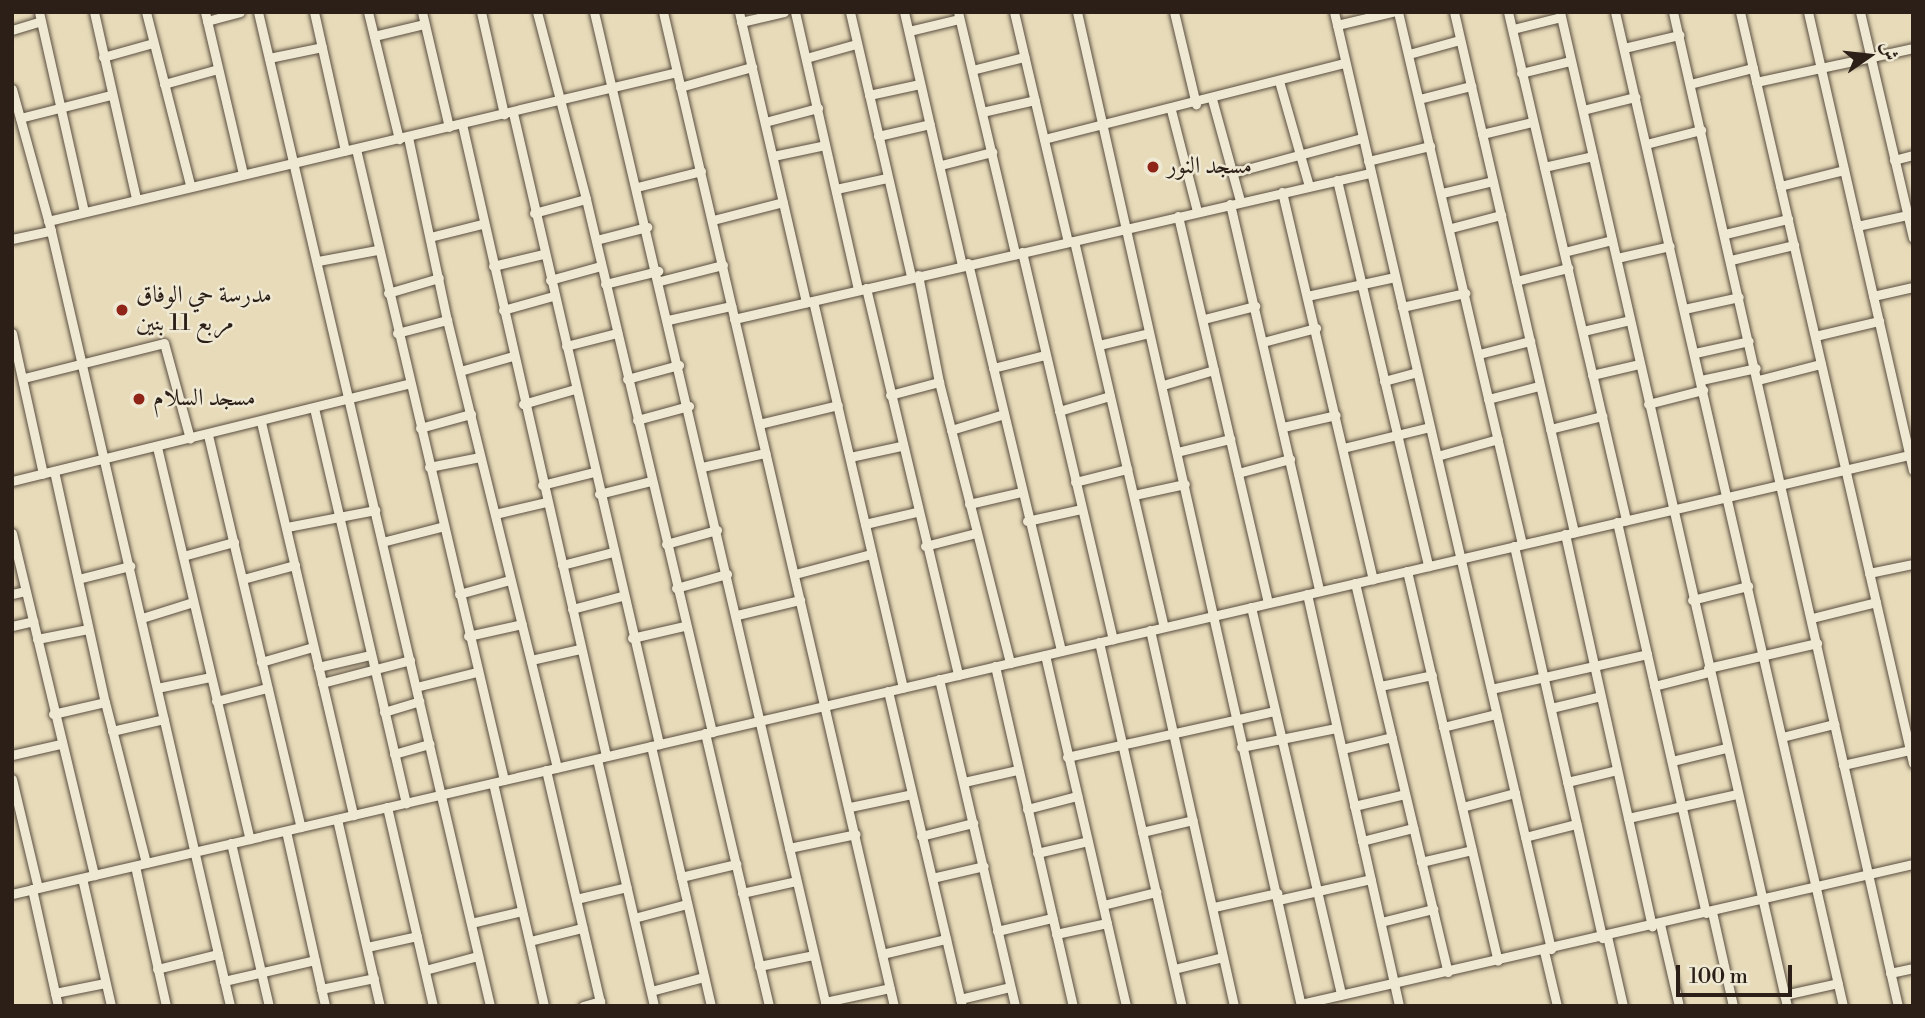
<!DOCTYPE html>
<html>
<head>
<meta charset="utf-8">
<style>
  body { margin:0 }
  #map { position:relative; width:1925px; height:1018px; overflow:hidden; background:#e7dbb9; font-family:"Libre Bodoni",Amiri,serif }
  div>[style] { position:absolute }
  [style*='--x'] { left:calc(var(--x)*1px); top:calc(var(--y)*1px); width:calc(var(--w)*1px); rotate:calc(var(--a)*1deg) }
  .roads { filter:drop-shadow(0 0 2px #5a4e40) drop-shadow(0 0 2px #5a4e40) }
  .minor>* { height:9px; margin:-4.5px; padding:0 4.5px; transform-origin:4.5px; border-radius:4.5px; background:#efe8d2 }
  .dots>* { width:19px; height:19px; translate:-50% -50%; box-sizing:border-box; border:4px solid #efe8d2; border-radius:50% }
  span { translate:-50% -50%; white-space:nowrap; text-align:center; line-height:1.15; -webkit-text-stroke:5px #efe8d2; paint-order:stroke }
  .poi-label { font-size:24px; color:#2b1f17 }
  .left { translate:0 -50%; text-align:left }
  .frame { position:absolute; inset:0; border:14px solid #2b1f17; pointer-events:none }
  .north { position:absolute; left:1834px; top:21px; width:70px; height:70px; -webkit-text-stroke:5px #efe8d2; paint-order:stroke; rotate:76deg; font-size:19px; font-weight:700; line-height:28px; text-align:center; color:#2b1f17 }
  .north::after { content:''; display:block; margin:auto; width:24px; height:32px; background:#2b1f17; clip-path:polygon(50% 0,100% 100%,50% 72%,0 100%) }
  .scale { position:absolute; left:1676px; top:965px; width:116px; height:32px; box-sizing:border-box; border:4px solid #2b1f17; border-top:0; padding-left:9px; font-size:21px; line-height:24px; white-space:nowrap; color:#2b1f17; -webkit-text-stroke:5px #efe8d2; paint-order:stroke }
</style>
</head>
<body>
<div id="map">
  <div class="roads">
    <div class="minor">
      <div style="--x:39;--y:12;--w:204;--a:77.3"></div>
      <div style="--x:94;--y:12;--w:191;--a:77.3"></div>
      <div style="--x:146;--y:12;--w:179;--a:75.7"></div>
      <div style="--x:205;--y:12;--w:166;--a:76.8"></div>
      <div style="--x:258;--y:12;--w:1021;--a:76.86"></div>
      <div style="--x:314;--y:12;--w:142;--a:77.4"></div>
      <div style="--x:368;--y:12;--w:131;--a:76.3"></div>
      <div style="--x:422;--y:12;--w:118;--a:76.8"></div>
      <div style="--x:481;--y:12;--w:105;--a:77.3"></div>
      <div style="--x:537;--y:12;--w:193;--a:75.3"></div>
      <div style="--x:586;--y:199;--w:548;--a:76.7"></div>
      <div style="--x:594;--y:12;--w:1021;--a:76.86"></div>
      <div style="--x:663;--y:12;--w:1020;--a:76.92"></div>
      <div style="--x:739;--y:12;--w:298;--a:77"></div>
      <div style="--x:795;--y:12;--w:285;--a:77.2"></div>
      <div style="--x:850;--y:12;--w:272;--a:77"></div>
      <div style="--x:904;--y:12;--w:260;--a:77.1"></div>
      <div style="--x:958;--y:12;--w:249;--a:76.7"></div>
      <div style="--x:1014;--y:12;--w:236;--a:76.8"></div>
      <div style="--x:1077;--y:12;--w:1019;--a:77.3"></div>
      <div style="--x:1174;--y:12;--w:95;--a:76.6"></div>
      <div style="--x:1334;--y:12;--w:962;--a:76.96"></div>
      <div style="--x:1398;--y:12;--w:546;--a:76.88"></div>
      <div style="--x:1454;--y:12;--w:534;--a:77.01"></div>
      <div style="--x:1508;--y:12;--w:522;--a:76.92"></div>
      <div style="--x:1560;--y:12;--w:1020;--a:77.14"></div>
      <div style="--x:1615;--y:12;--w:1020;--a:77.08"></div>
      <div style="--x:1673;--y:12;--w:1019;--a:77.25"></div>
      <div style="--x:1740;--y:12;--w:771;--a:77.03"></div>
      <div style="--x:1808;--y:12;--w:470;--a:77.1"></div>
      <div style="--x:1860;--y:12;--w:232;--a:76.8"></div>
      <div style="--x:207;--y:21;--w:34;--a:-15"></div>
      <div style="--x:741;--y:22;--w:44;--a:-13.1"></div>
      <div style="--x:1337;--y:25;--w:57;--a:-13.3"></div>
      <div style="--x:1513;--y:29;--w:49;--a:-14"></div>
      <div style="--x:12;--y:30;--w:30;--a:-17"></div>
      <div style="--x:909;--y:31;--w:51;--a:-13.5"></div>
      <div style="--x:374;--y:36;--w:51;--a:-13.5"></div>
      <div style="--x:1624;--y:48;--w:57;--a:-13.3"></div>
      <div style="--x:1409;--y:54;--w:53;--a:-15.4"></div>
      <div style="--x:103;--y:57;--w:52;--a:-15.6"></div>
      <div style="--x:269;--y:58;--w:54;--a:-11.7"></div>
      <div style="--x:806;--y:58;--w:52;--a:-15.6"></div>
      <div style="--x:972;--y:70;--w:54;--a:-14"></div>
      <div style="--x:1521;--y:73;--w:50;--a:-13.8"></div>
      <div style="--x:1279;--y:81;--w:109;--a:74.1"></div>
      <div style="--x:1756;--y:82;--w:161;--a:-12.2"></div>
      <div style="--x:164;--y:84;--w:56;--a:-15.5"></div>
      <div style="--x:1690;--y:84;--w:65;--a:-14.3"></div>
      <div style="--x:680;--y:87;--w:75;--a:-15.5"></div>
      <div style="--x:12;--y:89;--w:147;--a:74.6"></div>
      <div style="--x:51;--y:231;--w:795;--a:76.99"></div>
      <div style="--x:869;--y:95;--w:52;--a:-12.2"></div>
      <div style="--x:1212;--y:99;--w:106;--a:74.6"></div>
      <div style="--x:1419;--y:99;--w:54;--a:-14"></div>
      <div style="--x:1171;--y:110;--w:104;--a:75.6"></div>
      <div style="--x:1583;--y:110;--w:54;--a:-14"></div>
      <div style="--x:982;--y:112;--w:54;--a:-12.8"></div>
      <div style="--x:513;--y:113;--w:648;--a:76.97"></div>
      <div style="--x:20;--y:118;--w:94;--a:-14.2"></div>
      <div style="--x:765;--y:122;--w:55;--a:-14.8"></div>
      <div style="--x:462;--y:124;--w:648;--a:77.16"></div>
      <div style="--x:1482;--y:134;--w:51;--a:-13.5"></div>
      <div style="--x:878;--y:136;--w:53;--a:-13"></div>
      <div style="--x:408;--y:137;--w:187;--a:78"></div>
      <div style="--x:447;--y:320;--w:461;--a:76.2"></div>
      <div style="--x:1044;--y:139;--w:310;--a:-14.2"></div>
      <div style="--x:1646;--y:144;--w:57;--a:-14.3"></div>
      <div style="--x:356;--y:149;--w:648;--a:76.8"></div>
      <div style="--x:773;--y:156;--w:53;--a:-11.9"></div>
      <div style="--x:1894;--y:160;--w:20;--a:-15"></div>
      <div style="--x:1368;--y:161;--w:64;--a:-13.6"></div>
      <div style="--x:941;--y:165;--w:53;--a:-14.3"></div>
      <div style="--x:1544;--y:167;--w:50;--a:-12.7"></div>
      <div style="--x:1232;--y:173;--w:135;--a:-15.1"></div>
      <div style="--x:1337;--y:180;--w:397;--a:76.7"></div>
      <div style="--x:1780;--y:186;--w:66;--a:-14"></div>
      <div style="--x:637;--y:187;--w:66;--a:-14"></div>
      <div style="--x:836;--y:189;--w:52;--a:-12.2"></div>
      <div style="--x:1282;--y:192;--w:398;--a:76.8"></div>
      <div style="--x:1442;--y:193;--w:52;--a:-13.2"></div>
      <div style="--x:1230;--y:204;--w:397;--a:77"></div>
      <div style="--x:534;--y:213;--w:54;--a:-15.1"></div>
      <div style="--x:1178;--y:216;--w:397;--a:76.9"></div>
      <div style="--x:713;--y:220;--w:72;--a:-14.4"></div>
      <div style="--x:48;--y:221;--w:646;--a:-13.33"></div>
      <div style="--x:1857;--y:226;--w:51;--a:-12.4"></div>
      <div style="--x:1451;--y:228;--w:52;--a:-14.6"></div>
      <div style="--x:1725;--y:234;--w:65;--a:-13.4"></div>
      <div style="--x:430;--y:237;--w:54;--a:-14"></div>
      <div style="--x:12;--y:239;--w:40;--a:-12"></div>
      <div style="--x:596;--y:240;--w:53;--a:-14.3"></div>
      <div style="--x:1074;--y:241;--w:396;--a:76.9"></div>
      <div style="--x:1022;--y:252;--w:398;--a:76.8"></div>
      <div style="--x:1564;--y:252;--w:49;--a:-14"></div>
      <div style="--x:1617;--y:258;--w:54;--a:-12.8"></div>
      <div style="--x:1731;--y:260;--w:65;--a:-13.4"></div>
      <div style="--x:318;--y:261;--w:60;--a:-10.6"></div>
      <div style="--x:968;--y:263;--w:399;--a:76.5"></div>
      <div style="--x:493;--y:266;--w:51;--a:-13.5"></div>
      <div style="--x:918;--y:275;--w:109;--a:78.9"></div>
      <div style="--x:939;--y:382;--w:290;--a:75.8"></div>
      <div style="--x:550;--y:280;--w:53;--a:-15.4"></div>
      <div style="--x:660;--y:281;--w:65;--a:-14.3"></div>
      <div style="--x:1516;--y:281;--w:54;--a:-14"></div>
      <div style="--x:605;--y:284;--w:55;--a:-13.8"></div>
      <div style="--x:866;--y:288;--w:398;--a:76.6"></div>
      <div style="--x:388;--y:293;--w:53;--a:-16.4"></div>
      <div style="--x:1307;--y:296;--w:90;--a:-12.2"></div>
      <div style="--x:1873;--y:296;--w:41;--a:-12.7"></div>
      <div style="--x:813;--y:301;--w:397;--a:76.9"></div>
      <div style="--x:1402;--y:307;--w:65;--a:-12.5"></div>
      <div style="--x:1684;--y:309;--w:56;--a:-12.3"></div>
      <div style="--x:503;--y:310;--w:52;--a:-15.6"></div>
      <div style="--x:734;--y:319;--w:653;--a:-12.93"></div>
      <div style="--x:1204;--y:319;--w:53;--a:-14.3"></div>
      <div style="--x:668;--y:320;--w:65;--a:-12.5"></div>
      <div style="--x:1583;--y:331;--w:48;--a:-13.2"></div>
      <div style="--x:12;--y:333;--w:144;--a:77.6"></div>
      <div style="--x:397;--y:333;--w:52;--a:-14.6"></div>
      <div style="--x:1815;--y:336;--w:66;--a:-13.2"></div>
      <div style="--x:1263;--y:342;--w:55;--a:-14.8"></div>
      <div style="--x:1099;--y:345;--w:51;--a:-13.5"></div>
      <div style="--x:566;--y:346;--w:53;--a:-14.3"></div>
      <div style="--x:1695;--y:353;--w:55;--a:-12.5"></div>
      <div style="--x:1479;--y:354;--w:53;--a:-14.3"></div>
      <div style="--x:993;--y:368;--w:54;--a:-14"></div>
      <div style="--x:460;--y:371;--w:55;--a:-15.8"></div>
      <div style="--x:1592;--y:375;--w:48;--a:-13.2"></div>
      <div style="--x:24;--y:378;--w:144;--a:-14"></div>
      <div style="--x:164;--y:343;--w:99;--a:74.8"></div>
      <div style="--x:627;--y:379;--w:54;--a:-15.1"></div>
      <div style="--x:1701;--y:380;--w:56;--a:-12.3"></div>
      <div style="--x:1758;--y:380;--w:65;--a:-14.3"></div>
      <div style="--x:1384;--y:381;--w:34;--a:-15"></div>
      <div style="--x:1163;--y:385;--w:53;--a:-16.4"></div>
      <div style="--x:890;--y:395;--w:51;--a:-14.9"></div>
      <div style="--x:1488;--y:399;--w:53;--a:-14.3"></div>
      <div style="--x:523;--y:404;--w:54;--a:-16.1"></div>
      <div style="--x:1648;--y:404;--w:57;--a:-14.3"></div>
      <div style="--x:314;--y:408;--w:406;--a:76.9"></div>
      <div style="--x:1059;--y:411;--w:53;--a:-16.4"></div>
      <div style="--x:637;--y:420;--w:54;--a:-15.1"></div>
      <div style="--x:261;--y:422;--w:404;--a:76.8"></div>
      <div style="--x:759;--y:424;--w:81;--a:-13.5"></div>
      <div style="--x:1283;--y:427;--w:54;--a:-12.8"></div>
      <div style="--x:420;--y:428;--w:53;--a:-15.4"></div>
      <div style="--x:1550;--y:429;--w:54;--a:-14"></div>
      <div style="--x:951;--y:430;--w:55;--a:-16.8"></div>
      <div style="--x:208;--y:435;--w:403;--a:76.7"></div>
      <div style="--x:157;--y:447;--w:403;--a:76.7"></div>
      <div style="--x:1343;--y:448;--w:89;--a:-13.6"></div>
      <div style="--x:1177;--y:452;--w:55;--a:-13.8"></div>
      <div style="--x:1437;--y:456;--w:63;--a:-15.6"></div>
      <div style="--x:850;--y:457;--w:52;--a:-12.2"></div>
      <div style="--x:429;--y:467;--w:52;--a:-11.1"></div>
      <div style="--x:702;--y:467;--w:65;--a:-12.5"></div>
      <div style="--x:54;--y:471;--w:237;--a:77.6"></div>
      <div style="--x:105;--y:702;--w:166;--a:75.7"></div>
      <div style="--x:1238;--y:473;--w:54;--a:-15.1"></div>
      <div style="--x:12;--y:481;--w:408;--a:-13.8"></div>
      <div style="--x:1075;--y:482;--w:54;--a:-14"></div>
      <div style="--x:542;--y:485;--w:54;--a:-14"></div>
      <div style="--x:599;--y:494;--w:54;--a:-14"></div>
      <div style="--x:1134;--y:495;--w:52;--a:-12.2"></div>
      <div style="--x:969;--y:504;--w:53;--a:-13"></div>
      <div style="--x:495;--y:514;--w:52;--a:-13.2"></div>
      <div style="--x:1027;--y:521;--w:55;--a:-12.5"></div>
      <div style="--x:1617;--y:522;--w:401;--a:77.2"></div>
      <div style="--x:865;--y:524;--w:52;--a:-13.2"></div>
      <div style="--x:287;--y:527;--w:90;--a:-10.9"></div>
      <div style="--x:12;--y:533;--w:352;--a:76.5"></div>
      <div style="--x:1565;--y:534;--w:402;--a:77.5"></div>
      <div style="--x:382;--y:542;--w:61;--a:-14.3"></div>
      <div style="--x:666;--y:544;--w:53;--a:-15.4"></div>
      <div style="--x:925;--y:546;--w:53;--a:-14.3"></div>
      <div style="--x:1514;--y:546;--w:402;--a:77.3"></div>
      <div style="--x:183;--y:556;--w:53;--a:-15.4"></div>
      <div style="--x:562;--y:565;--w:53;--a:-14.3"></div>
      <div style="--x:1407;--y:571;--w:400;--a:76.9"></div>
      <div style="--x:1869;--y:573;--w:45;--a:-11.6"></div>
      <div style="--x:795;--y:574;--w:79;--a:-14.7"></div>
      <div style="--x:78;--y:579;--w:54;--a:-14"></div>
      <div style="--x:243;--y:579;--w:54;--a:-15.1"></div>
      <div style="--x:1355;--y:583;--w:400;--a:76.6"></div>
      <div style="--x:676;--y:588;--w:53;--a:-15.4"></div>
      <div style="--x:12;--y:594;--w:13;--a:-13"></div>
      <div style="--x:459;--y:594;--w:53;--a:-15.4"></div>
      <div style="--x:1307;--y:594;--w:422;--a:77.4"></div>
      <div style="--x:1692;--y:600;--w:58;--a:-14"></div>
      <div style="--x:1251;--y:607;--w:398;--a:76.9"></div>
      <div style="--x:572;--y:609;--w:52;--a:-14.6"></div>
      <div style="--x:737;--y:615;--w:65;--a:-13.4"></div>
      <div style="--x:142;--y:618;--w:53;--a:-17.4"></div>
      <div style="--x:1812;--y:618;--w:66;--a:-14"></div>
      <div style="--x:12;--y:626;--w:22;--a:-13"></div>
      <div style="--x:1150;--y:630;--w:385;--a:77.4"></div>
      <div style="--x:468;--y:636;--w:55;--a:-12.5"></div>
      <div style="--x:632;--y:638;--w:53;--a:-13"></div>
      <div style="--x:37;--y:639;--w:52;--a:-11.1"></div>
      <div style="--x:1099;--y:642;--w:373;--a:77.2"></div>
      <div style="--x:1045;--y:655;--w:360;--a:77"></div>
      <div style="--x:531;--y:660;--w:50;--a:-12.7"></div>
      <div style="--x:261;--y:662;--w:54;--a:-16.1"></div>
      <div style="--x:995;--y:666;--w:349;--a:77.1"></div>
      <div style="--x:318;--y:667;--w:53;--a:-13"></div>
      <div style="--x:1708;--y:668;--w:112;--a:-12.9"></div>
      <div style="--x:939;--y:679;--w:336;--a:76.9"></div>
      <div style="--x:322;--y:683;--w:91;--a:-14.6"></div>
      <div style="--x:1380;--y:686;--w:53;--a:-11.9"></div>
      <div style="--x:1654;--y:686;--w:57;--a:-14.3"></div>
      <div style="--x:416;--y:687;--w:63;--a:-13.8"></div>
      <div style="--x:157;--y:688;--w:54;--a:-11.7"></div>
      <div style="--x:1491;--y:689;--w:160;--a:-12.6"></div>
      <div style="--x:888;--y:691;--w:324;--a:76.8"></div>
      <div style="--x:216;--y:701;--w:53;--a:-14.3"></div>
      <div style="--x:1551;--y:708;--w:51;--a:-13.5"></div>
      <div style="--x:384;--y:712;--w:37;--a:-17"></div>
      <div style="--x:53;--y:714;--w:53;--a:-13"></div>
      <div style="--x:1443;--y:727;--w:55;--a:-13.8"></div>
      <div style="--x:112;--y:731;--w:53;--a:-13"></div>
      <div style="--x:705;--y:733;--w:280;--a:76.8"></div>
      <div style="--x:1782;--y:737;--w:54;--a:-14"></div>
      <div style="--x:651;--y:746;--w:267;--a:77"></div>
      <div style="--x:1241;--y:747;--w:97;--a:-11.3"></div>
      <div style="--x:1342;--y:749;--w:51;--a:-13.5"></div>
      <div style="--x:394;--y:754;--w:37;--a:-16"></div>
      <div style="--x:12;--y:755;--w:49;--a:-12.9"></div>
      <div style="--x:1067;--y:757;--w:212;--a:-12.5"></div>
      <div style="--x:597;--y:759;--w:253;--a:77"></div>
      <div style="--x:1672;--y:761;--w:56;--a:-13.5"></div>
      <div style="--x:1843;--y:765;--w:69;--a:-12.6"></div>
      <div style="--x:546;--y:770;--w:242;--a:76.9"></div>
      <div style="--x:12;--y:779;--w:112;--a:76.6"></div>
      <div style="--x:964;--y:782;--w:54;--a:-12.8"></div>
      <div style="--x:1567;--y:782;--w:51;--a:-13.5"></div>
      <div style="--x:493;--y:783;--w:229;--a:77.1"></div>
      <div style="--x:1354;--y:806;--w:52;--a:-13.2"></div>
      <div style="--x:387;--y:807;--w:204;--a:77"></div>
      <div style="--x:850;--y:807;--w:63;--a:-11.8"></div>
      <div style="--x:1462;--y:807;--w:55;--a:-14.8"></div>
      <div style="--x:1027;--y:809;--w:52;--a:-14.6"></div>
      <div style="--x:1628;--y:818;--w:112;--a:-12.4"></div>
      <div style="--x:337;--y:819;--w:192;--a:77.1"></div>
      <div style="--x:286;--y:831;--w:179;--a:77.4"></div>
      <div style="--x:1142;--y:832;--w:52;--a:-13.2"></div>
      <div style="--x:921;--y:836;--w:54;--a:-14"></div>
      <div style="--x:1525;--y:837;--w:53;--a:-14.3"></div>
      <div style="--x:1362;--y:841;--w:53;--a:-14.3"></div>
      <div style="--x:231;--y:843;--w:167;--a:76.9"></div>
      <div style="--x:789;--y:848;--w:68;--a:-11.8"></div>
      <div style="--x:1037;--y:853;--w:52;--a:-13.2"></div>
      <div style="--x:1421;--y:862;--w:52;--a:-13.2"></div>
      <div style="--x:135;--y:866;--w:143;--a:77.5"></div>
      <div style="--x:681;--y:877;--w:57;--a:-13.3"></div>
      <div style="--x:82;--y:878;--w:131;--a:77.2"></div>
      <div style="--x:932;--y:878;--w:53;--a:-13"></div>
      <div style="--x:32;--y:889;--w:120;--a:77.5"></div>
      <div style="--x:742;--y:893;--w:55;--a:-12.5"></div>
      <div style="--x:12;--y:894;--w:1951;--a:-13.03"></div>
      <div style="--x:576;--y:899;--w:52;--a:-13.2"></div>
      <div style="--x:1278;--y:900;--w:95;--a:-12.7"></div>
      <div style="--x:1103;--y:905;--w:55;--a:-13.8"></div>
      <div style="--x:1214;--y:907;--w:65;--a:-12.5"></div>
      <div style="--x:1712;--y:912;--w:96;--a:77.4"></div>
      <div style="--x:634;--y:918;--w:55;--a:-14.8"></div>
      <div style="--x:1381;--y:922;--w:54;--a:-14"></div>
      <div style="--x:471;--y:923;--w:52;--a:-13.2"></div>
      <div style="--x:1660;--y:924;--w:84;--a:77"></div>
      <div style="--x:997;--y:931;--w:57;--a:-13.3"></div>
      <div style="--x:1056;--y:934;--w:52;--a:-12.2"></div>
      <div style="--x:1607;--y:936;--w:72;--a:77.1"></div>
      <div style="--x:530;--y:941;--w:54;--a:-14"></div>
      <div style="--x:367;--y:947;--w:51;--a:-12.4"></div>
      <div style="--x:1544;--y:951;--w:57;--a:76.7"></div>
      <div style="--x:882;--y:954;--w:66;--a:-13.2"></div>
      <div style="--x:759;--y:966;--w:55;--a:-11.5"></div>
      <div style="--x:157;--y:969;--w:63;--a:-13.8"></div>
      <div style="--x:1174;--y:969;--w:50;--a:-13.8"></div>
      <div style="--x:425;--y:970;--w:55;--a:-14.8"></div>
      <div style="--x:1890;--y:973;--w:24;--a:-12"></div>
      <div style="--x:224;--y:981;--w:93;--a:-13"></div>
      <div style="--x:321;--y:989;--w:54;--a:-11.7"></div>
      <div style="--x:651;--y:991;--w:55;--a:-14.8"></div>
      <div style="--x:55;--y:993;--w:51;--a:-11.3"></div>
      <div style="--x:1784;--y:995;--w:55;--a:-12.5"></div>
      <div style="--x:960;--y:999;--w:51;--a:-13.5"></div>
      <div style="--x:825;--y:1002;--w:66;--a:-12.2"></div>
      <div style="--x:1301;--y:1004;--w:628;--a:-12.89"></div>
      <div style="--x:583;--y:1006;--w:18;--a:-16"></div>
    </div>
  </div>
  <div class="dots">
    <div style="left:1153px;top:167px;background:#8f2418"></div>
    <div style="left:122px;top:310px;background:#8f2418"></div>
    <div style="left:139px;top:399px;background:#8f2418"></div>
  </div>
  <div class="poi-label">
    <span class="left" style="left:1167px;top:167px">مسجد النور</span>
    <span class="left" style="left:136px;top:310px">مدرسة حي الوفاق<br>مربع 11 بنين</span>
    <span class="left" style="left:153px;top:399px">مسجد السلام</span>
  </div>
  <div class="frame"></div>
  <div class="north">ش</div>
  <div class="scale">100 m</div>
</div>
</body>
</html>
